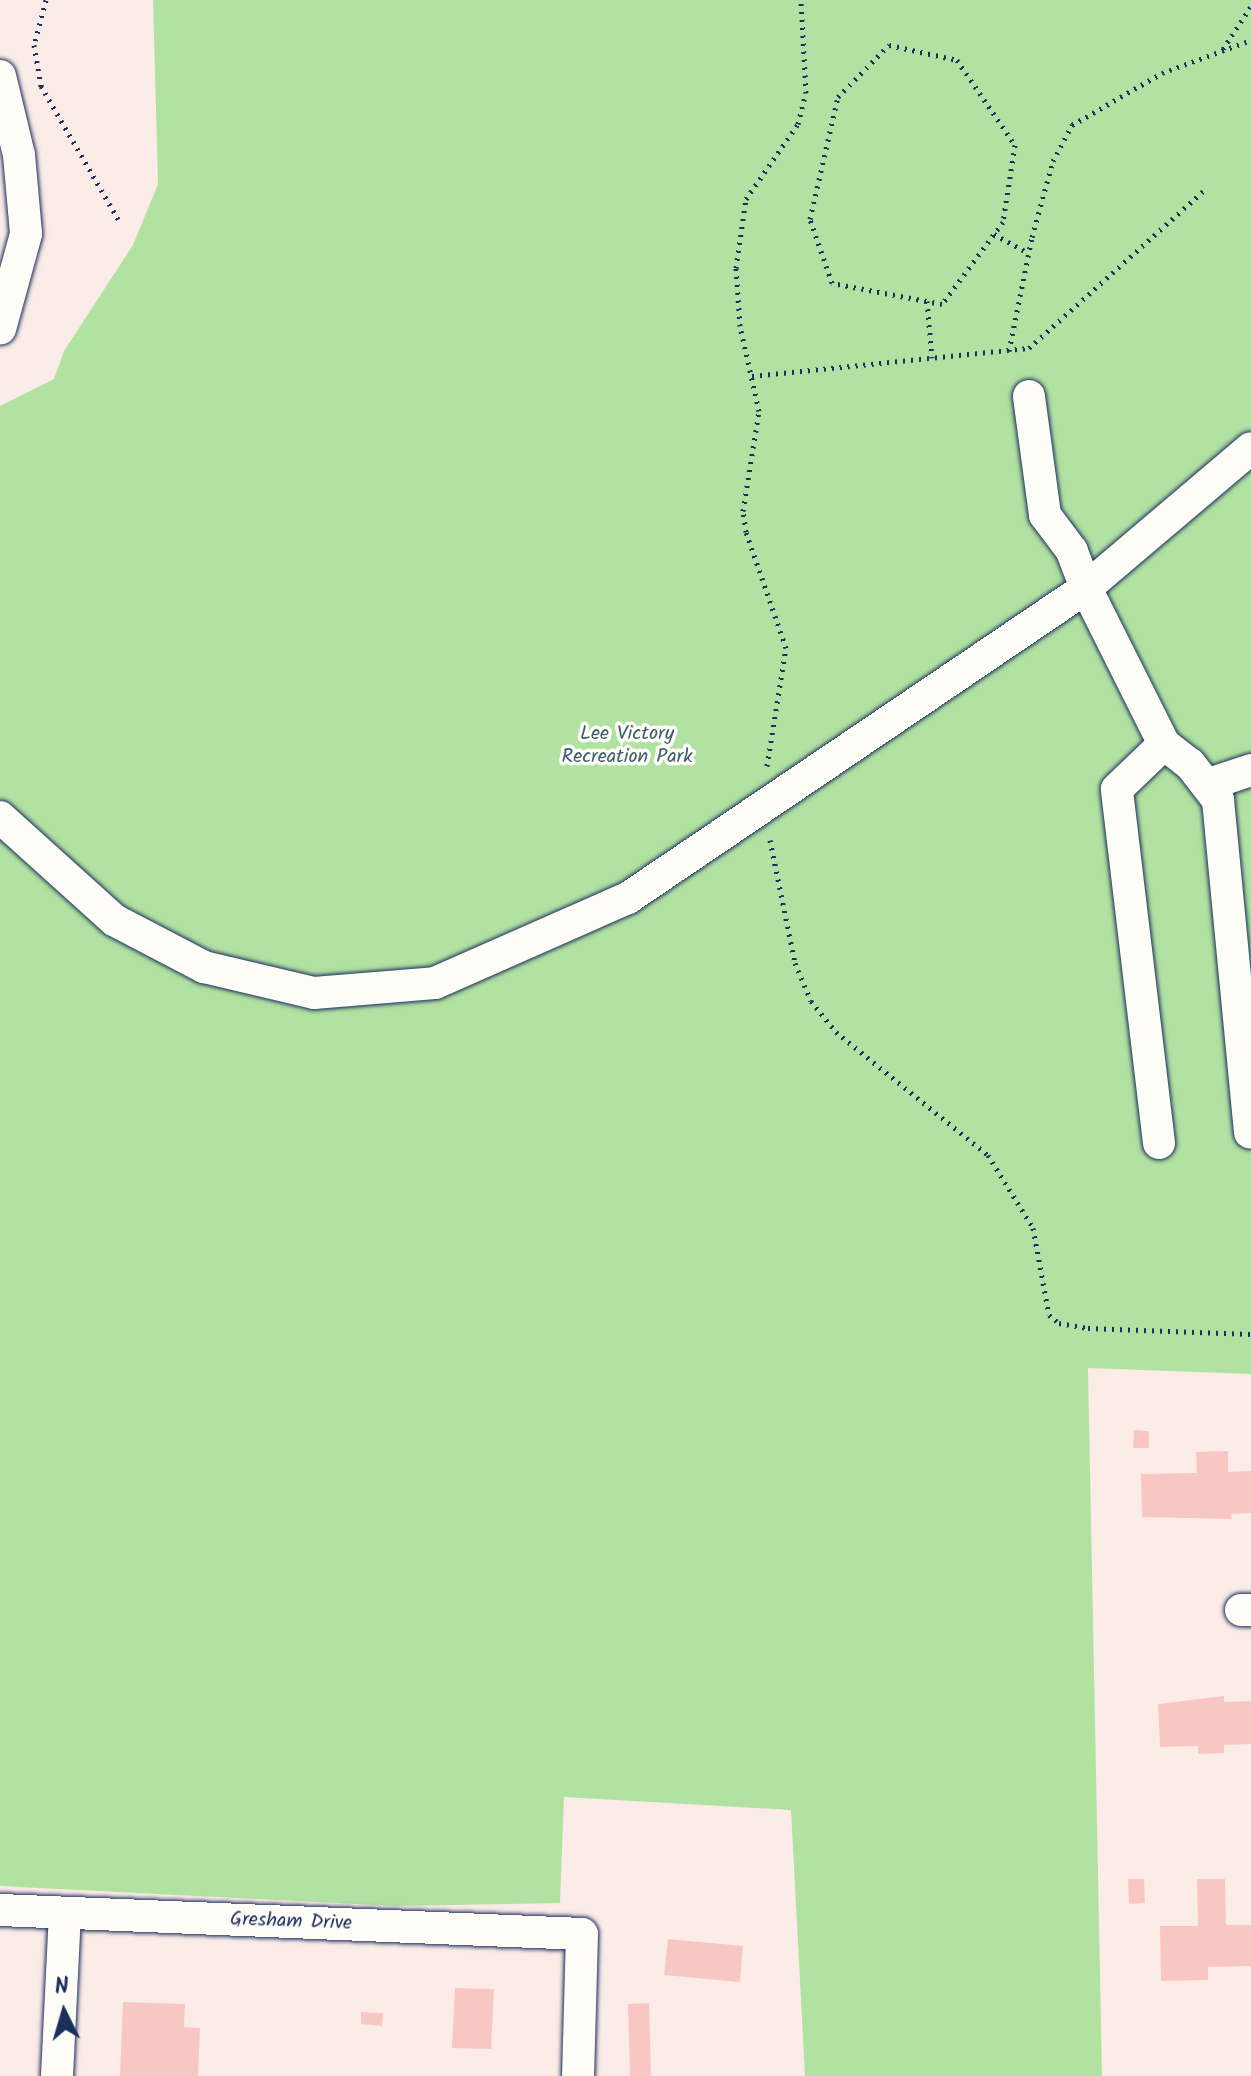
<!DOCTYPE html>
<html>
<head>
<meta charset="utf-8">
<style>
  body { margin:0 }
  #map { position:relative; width:1251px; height:2076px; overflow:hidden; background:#fcece8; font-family:Kalam,sans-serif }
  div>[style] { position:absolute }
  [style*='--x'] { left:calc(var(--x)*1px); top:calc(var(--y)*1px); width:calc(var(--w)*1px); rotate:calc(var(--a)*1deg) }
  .green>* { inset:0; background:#b2e2a2 }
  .building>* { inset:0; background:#f8c7c4 }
  .path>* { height:5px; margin-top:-2.5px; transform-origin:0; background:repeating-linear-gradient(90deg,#1b2f5e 0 2px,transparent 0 8px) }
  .roads { filter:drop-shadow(0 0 2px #1b2f5e) drop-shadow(0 0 2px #1b2f5e) }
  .minor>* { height:32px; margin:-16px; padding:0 16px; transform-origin:16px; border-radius:16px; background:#fdfcf7 }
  span { translate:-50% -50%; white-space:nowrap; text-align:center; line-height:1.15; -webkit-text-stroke:7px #fdfcf7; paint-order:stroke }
  .park-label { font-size:20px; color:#415c6f }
  .street-label { font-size:20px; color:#1b2f5e }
  .north { position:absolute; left:24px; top:1972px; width:80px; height:80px; -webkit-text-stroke:6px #fdfcf7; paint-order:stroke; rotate:355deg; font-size:22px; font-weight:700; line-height:32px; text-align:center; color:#1b2f5e }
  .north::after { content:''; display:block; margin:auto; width:28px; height:36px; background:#1b2f5e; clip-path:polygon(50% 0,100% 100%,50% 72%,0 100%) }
</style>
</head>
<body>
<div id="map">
  <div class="green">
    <div style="clip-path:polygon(153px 0,1251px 0,1251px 1374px,1088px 1368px,1102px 2076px,805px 2076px,791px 1810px,564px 1797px,560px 1903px,396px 1906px,0 1886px,0 406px,54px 379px,64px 351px,133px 245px,158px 184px)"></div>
  </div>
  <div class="building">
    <div style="clip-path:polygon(1134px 1430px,1149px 1431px,1149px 1448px,1133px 1448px)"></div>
    <div style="clip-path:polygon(1228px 1451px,1228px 1472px,1251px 1471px,1251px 1513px,1231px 1514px,1232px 1519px,1142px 1517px,1141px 1474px,1197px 1473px,1196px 1452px)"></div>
    <div style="clip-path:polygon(1224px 1696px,1224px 1702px,1251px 1701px,1251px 1744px,1224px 1745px,1224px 1753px,1198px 1754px,1198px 1746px,1160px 1747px,1158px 1704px)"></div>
    <div style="clip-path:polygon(1128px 1879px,1144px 1879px,1145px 1903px,1129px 1904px)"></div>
    <div style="clip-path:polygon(1197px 1879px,1225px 1879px,1226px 1925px,1251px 1925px,1251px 1966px,1208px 1967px,1208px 1980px,1161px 1981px,1160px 1926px,1198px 1926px)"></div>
    <div style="clip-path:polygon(668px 1939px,743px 1946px,740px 1982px,664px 1975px)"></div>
    <div style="clip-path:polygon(455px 1988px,494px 1989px,491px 2049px,452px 2048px)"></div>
    <div style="clip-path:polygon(123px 2002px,185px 2004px,184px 2027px,200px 2028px,198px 2076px,120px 2076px)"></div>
    <div style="clip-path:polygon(649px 2003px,651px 2076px,630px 2076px,628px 2004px)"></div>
    <div style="clip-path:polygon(361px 2012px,383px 2013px,382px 2026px,361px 2024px)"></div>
  </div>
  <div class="path">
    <div style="--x:46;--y:0;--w:47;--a:104.9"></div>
    <div style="--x:34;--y:45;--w:42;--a:80.3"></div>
    <div style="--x:41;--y:86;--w:154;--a:59.9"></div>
    <div style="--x:889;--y:45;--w:70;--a:12.4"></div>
    <div style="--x:957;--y:60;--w:103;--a:55.7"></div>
    <div style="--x:1015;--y:145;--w:78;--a:98.9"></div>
    <div style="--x:1003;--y:222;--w:102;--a:126.6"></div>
    <div style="--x:942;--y:304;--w:112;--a:-169.2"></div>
    <div style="--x:832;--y:283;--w:68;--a:-109"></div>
    <div style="--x:810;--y:219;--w:125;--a:-77.1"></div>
    <div style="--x:838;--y:97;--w:73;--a:-45.6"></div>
    <div style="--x:1223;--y:49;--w:51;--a:-56.9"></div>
    <div style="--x:994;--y:234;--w:39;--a:29"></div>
    <div style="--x:927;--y:301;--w:57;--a:85"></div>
    <div style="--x:1009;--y:351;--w:116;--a:-78.6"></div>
    <div style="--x:1032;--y:237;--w:79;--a:-74.6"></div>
    <div style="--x:1053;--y:161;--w:41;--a:-62.2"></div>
    <div style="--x:1072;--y:125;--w:104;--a:-30"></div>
    <div style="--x:1162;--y:73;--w:95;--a:-20.3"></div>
    <div style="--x:752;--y:376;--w:278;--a:-5.8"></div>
    <div style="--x:1029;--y:348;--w:239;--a:-42"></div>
    <div style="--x:767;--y:766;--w:120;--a:-80.9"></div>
    <div style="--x:786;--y:648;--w:123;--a:-109"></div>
    <div style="--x:746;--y:532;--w:21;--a:-98"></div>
    <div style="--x:743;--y:511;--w:101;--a:-80.9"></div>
    <div style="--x:759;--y:411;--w:87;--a:-102.6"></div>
    <div style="--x:740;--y:326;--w:58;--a:-93.9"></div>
    <div style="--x:736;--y:268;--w:70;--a:-81.8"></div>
    <div style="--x:746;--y:199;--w:91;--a:-55.3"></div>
    <div style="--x:798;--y:124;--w:32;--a:-76"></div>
    <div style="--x:806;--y:93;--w:93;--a:-93.1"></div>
    <div style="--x:770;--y:840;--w:126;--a:78.5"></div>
    <div style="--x:795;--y:963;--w:41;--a:67.2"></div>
    <div style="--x:811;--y:1001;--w:40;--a:51"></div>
    <div style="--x:836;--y:1032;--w:196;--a:39"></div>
    <div style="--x:988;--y:1155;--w:86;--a:58.3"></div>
    <div style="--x:1033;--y:1228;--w:88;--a:79.6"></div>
    <div style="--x:1049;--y:1315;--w:13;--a:39"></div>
    <div style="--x:1059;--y:1323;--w:29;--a:10"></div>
    <div style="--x:1088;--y:1328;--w:163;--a:2.1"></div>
  </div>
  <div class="roads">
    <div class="minor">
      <div style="--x:0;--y:76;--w:81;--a:76.5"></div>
      <div style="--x:19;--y:155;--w:79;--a:84.9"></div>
      <div style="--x:26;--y:234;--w:98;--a:105.3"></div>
      <div style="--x:1164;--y:744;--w:33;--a:38"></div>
      <div style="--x:1190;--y:764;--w:46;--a:52.1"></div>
      <div style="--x:1218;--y:800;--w:334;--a:84.5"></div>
      <div style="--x:1209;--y:784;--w:44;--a:-18.4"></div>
      <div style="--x:0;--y:817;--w:154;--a:42.1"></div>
      <div style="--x:114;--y:920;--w:102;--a:27.6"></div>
      <div style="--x:204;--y:967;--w:113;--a:13.3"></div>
      <div style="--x:314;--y:993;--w:121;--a:-4.7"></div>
      <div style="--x:435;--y:983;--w:211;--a:-23.8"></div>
      <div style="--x:628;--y:898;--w:553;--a:-34.09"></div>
      <div style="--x:1086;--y:588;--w:40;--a:-111"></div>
      <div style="--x:1072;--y:551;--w:45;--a:-126.9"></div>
      <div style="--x:1045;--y:515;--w:120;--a:-97.7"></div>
      <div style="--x:1159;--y:1143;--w:356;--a:-96.8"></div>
      <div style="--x:1117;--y:789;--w:65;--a:-43.8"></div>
      <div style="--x:1164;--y:744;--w:174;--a:-116.6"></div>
      <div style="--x:1086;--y:588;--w:216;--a:-40.3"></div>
      <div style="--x:1241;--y:1610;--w:10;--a:0"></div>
      <div style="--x:0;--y:1910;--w:582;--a:2.36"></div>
      <div style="--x:582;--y:1934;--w:142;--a:91.6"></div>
      <div style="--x:57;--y:2076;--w:163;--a:-87.2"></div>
    </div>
  </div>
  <div class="park-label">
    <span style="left:627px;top:746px">Lee Victory<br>Recreation Park</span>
  </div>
  <div class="street-label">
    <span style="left:291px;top:1922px;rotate:2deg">Gresham Drive</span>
  </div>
  <div class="north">N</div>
</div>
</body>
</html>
